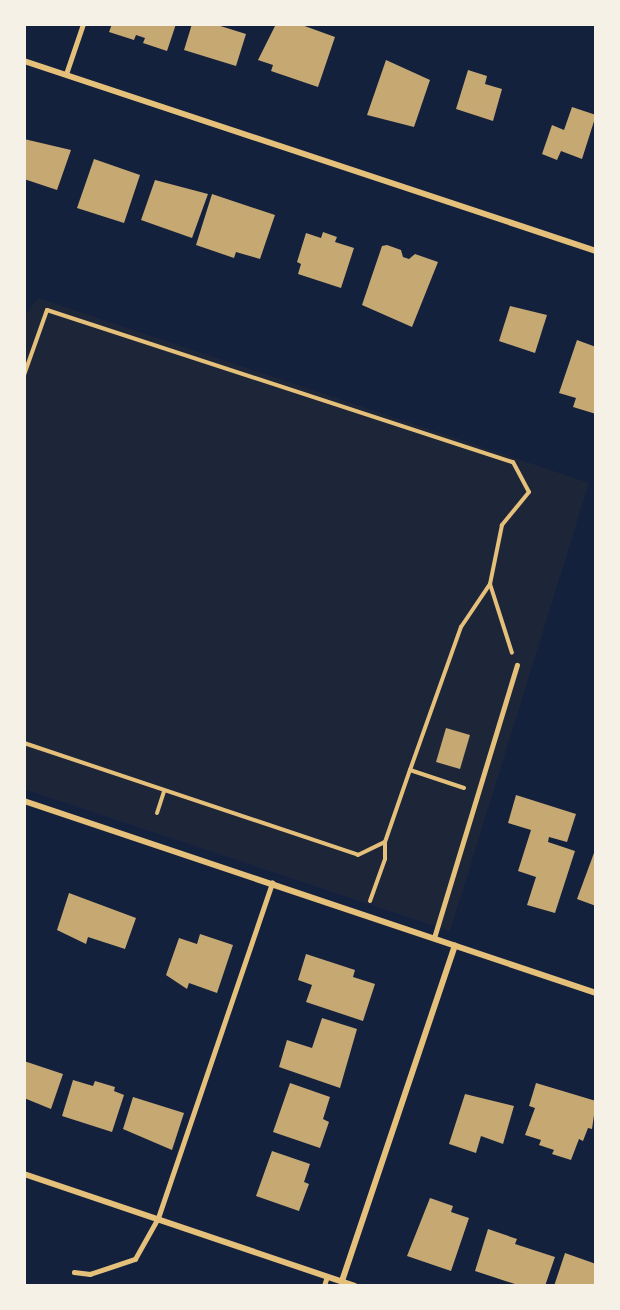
<!DOCTYPE html>
<html>
<head>
<meta charset="utf-8">
<style>
  body { margin:0 }
  #map { position:relative; width:620px; height:1310px; overflow:hidden; background:#14213d; font-family:Rubik,sans-serif }
  div>[style] { position:absolute }
  [style*='--x'] { left:calc(var(--x)*1px); top:calc(var(--y)*1px); width:calc(var(--w)*1px); rotate:calc(var(--a)*1deg) }
  .green>* { inset:0; background:#1d2539 }
  .building>* { inset:0; background:#c6a872 }
  .path>* { height:4px; margin:-2px; padding:0 2px; transform-origin:2px; border-radius:2px; background:#e5c07b }
  .service>* { height:4.5px; margin:-2.25px; padding:0 2.25px; transform-origin:2.25px; border-radius:2.25px; background:#e5c07b }
  .minor>* { height:6px; margin:-3px; padding:0 3px; transform-origin:3px; border-radius:3px; background:#e5c07b }
  span { translate:-50% -50%; white-space:nowrap; text-align:center; line-height:1.15; -webkit-text-stroke:6px #f6f1e7; paint-order:stroke }
  .frame { position:absolute; inset:0; border:26px solid #f6f1e7; pointer-events:none }
</style>
</head>
<body>
<div id="map">
  <div class="green">
    <div style="clip-path:polygon(38px 298px,589px 483px,450px 931px,24px 789px,24px 317px)"></div>
  </div>
  <div class="building">
    <div style="clip-path:polygon(112px 24px,176px 24px,167px 51px,143px 43px,145px 38px,136px 35px,134px 40px,109px 32px)"></div>
    <div style="clip-path:polygon(192px 24px,214px 24px,246px 34px,236px 66px,184px 50px)"></div>
    <div style="clip-path:polygon(276px 24px,299px 24px,335px 37px,318px 87px,271px 71px,273px 65px,258px 60px)"></div>
    <div style="clip-path:polygon(386px 60px,430px 80px,414px 127px,367px 115px)"></div>
    <div style="clip-path:polygon(468px 70px,487px 76px,485px 84px,502px 89px,493px 121px,456px 109px)"></div>
    <div style="clip-path:polygon(572px 107px,596px 115px,582px 159px,561px 151px,557px 160px,542px 154px,552px 125px,564px 130px)"></div>
    <div style="clip-path:polygon(24px 139px,71px 150px,57px 190px,24px 179px)"></div>
    <div style="clip-path:polygon(94px 159px,140px 175px,124px 223px,77px 208px)"></div>
    <div style="clip-path:polygon(155px 180px,208px 194px,192px 238px,141px 220px)"></div>
    <div style="clip-path:polygon(212px 194px,275px 215px,260px 259px,236px 252px,234px 258px,196px 245px)"></div>
    <div style="clip-path:polygon(323px 232px,337px 237px,335px 242px,354px 248px,341px 288px,298px 274px,301px 264px,297px 262px,306px 233px,321px 238px)"></div>
    <div style="clip-path:polygon(387px 245px,401px 250px,403px 257px,409px 259px,415px 254px,438px 262px,412px 327px,362px 305px,382px 246px)"></div>
    <div style="clip-path:polygon(510px 306px,547px 315px,535px 353px,499px 341px)"></div>
    <div style="clip-path:polygon(577px 340px,596px 347px,596px 414px,573px 407px,576px 398px,559px 393px)"></div>
    <div style="clip-path:polygon(446px 728px,470px 735px,460px 769px,436px 762px)"></div>
    <div style="clip-path:polygon(516px 795px,576px 814px,567px 842px,549px 837px,548px 842px,575px 851px,555px 913px,527px 905px,536px 877px,518px 871px,531px 830px,508px 823px)"></div>
    <div style="clip-path:polygon(594px 853px,596px 854px,596px 906px,577px 899px)"></div>
    <div style="clip-path:polygon(69px 893px,136px 918px,125px 949px,88px 937px,86px 944px,57px 930px)"></div>
    <div style="clip-path:polygon(200px 934px,233px 945px,217px 993px,189px 983px,187px 989px,166px 975px,179px 938px,197px 944px)"></div>
    <div style="clip-path:polygon(306px 954px,355px 970px,353px 977px,375px 984px,363px 1021px,306px 1002px,312px 985px,298px 980px)"></div>
    <div style="clip-path:polygon(322px 1018px,357px 1029px,340px 1088px,279px 1067px,287px 1040px,312px 1048px)"></div>
    <div style="clip-path:polygon(24px 1061px,63px 1074px,51px 1109px,24px 1098px)"></div>
    <div style="clip-path:polygon(73px 1080px,93px 1086px,95px 1081px,115px 1087px,114px 1091px,124px 1095px,112px 1132px,62px 1116px)"></div>
    <div style="clip-path:polygon(290px 1083px,330px 1097px,323px 1119px,329px 1122px,320px 1148px,273px 1132px)"></div>
    <div style="clip-path:polygon(536px 1083px,596px 1101px,592px 1129px,588px 1128px,583px 1141px,579px 1139px,571px 1160px,552px 1154px,554px 1150px,539px 1145px,541px 1140px,525px 1135px,535px 1108px,529px 1106px)"></div>
    <div style="clip-path:polygon(465px 1094px,514px 1106px,503px 1144px,481px 1136px,476px 1153px,449px 1144px)"></div>
    <div style="clip-path:polygon(133px 1097px,184px 1113px,172px 1150px,123px 1129px)"></div>
    <div style="clip-path:polygon(272px 1151px,310px 1164px,304px 1182px,309px 1184px,299px 1211px,256px 1196px)"></div>
    <div style="clip-path:polygon(430px 1198px,453px 1206px,451px 1212px,469px 1218px,451px 1271px,407px 1256px)"></div>
    <div style="clip-path:polygon(488px 1229px,517px 1239px,515px 1244px,555px 1257px,545px 1286px,521px 1286px,475px 1271px)"></div>
    <div style="clip-path:polygon(565px 1253px,596px 1264px,596px 1286px,554px 1286px)"></div>
  </div>
  <div class="path">
    <div style="--x:24;--y:375;--w:69;--a:-70.5"></div>
    <div style="--x:47;--y:310;--w:490;--a:18.1"></div>
    <div style="--x:513;--y:462;--w:34;--a:62"></div>
    <div style="--x:529;--y:492;--w:43;--a:129.3"></div>
    <div style="--x:502;--y:525;--w:60;--a:101.5"></div>
    <div style="--x:490;--y:584;--w:72;--a:72.3"></div>
    <div style="--x:24;--y:743;--w:352;--a:18.5"></div>
    <div style="--x:358;--y:855;--w:30;--a:-26"></div>
    <div style="--x:385;--y:842;--w:76;--a:-70.9"></div>
    <div style="--x:410;--y:770;--w:57;--a:18.4"></div>
    <div style="--x:410;--y:770;--w:152;--a:-70.4"></div>
    <div style="--x:461;--y:627;--w:52;--a:-56"></div>
    <div style="--x:157;--y:813;--w:23;--a:-72"></div>
    <div style="--x:370;--y:901;--w:45;--a:-70.3"></div>
    <div style="--x:385;--y:859;--w:17;--a:-90"></div>
  </div>
  <div class="service">
    <div style="--x:66;--y:74;--w:53;--a:-71.2"></div>
    <div style="--x:434;--y:938;--w:285;--a:-73.1"></div>
    <div style="--x:74;--y:1272;--w:16;--a:7"></div>
    <div style="--x:90;--y:1274;--w:47;--a:-18.4"></div>
    <div style="--x:135;--y:1259;--w:47;--a:-60.7"></div>
    <div style="--x:158;--y:1218;--w:354;--a:-71.2"></div>
    <div style="--x:324;--y:1286;--w:10;--a:-73"></div>
  </div>
  <div class="minor">
    <div style="--x:24;--y:61;--w:603;--a:18.37"></div>
    <div style="--x:24;--y:801;--w:603;--a:18.56"></div>
    <div style="--x:24;--y:1174;--w:349;--a:18.7"></div>
    <div style="--x:342;--y:1281;--w:354;--a:-71.4"></div>
  </div>
  <div class="frame"></div>
</div>
</body>
</html>
